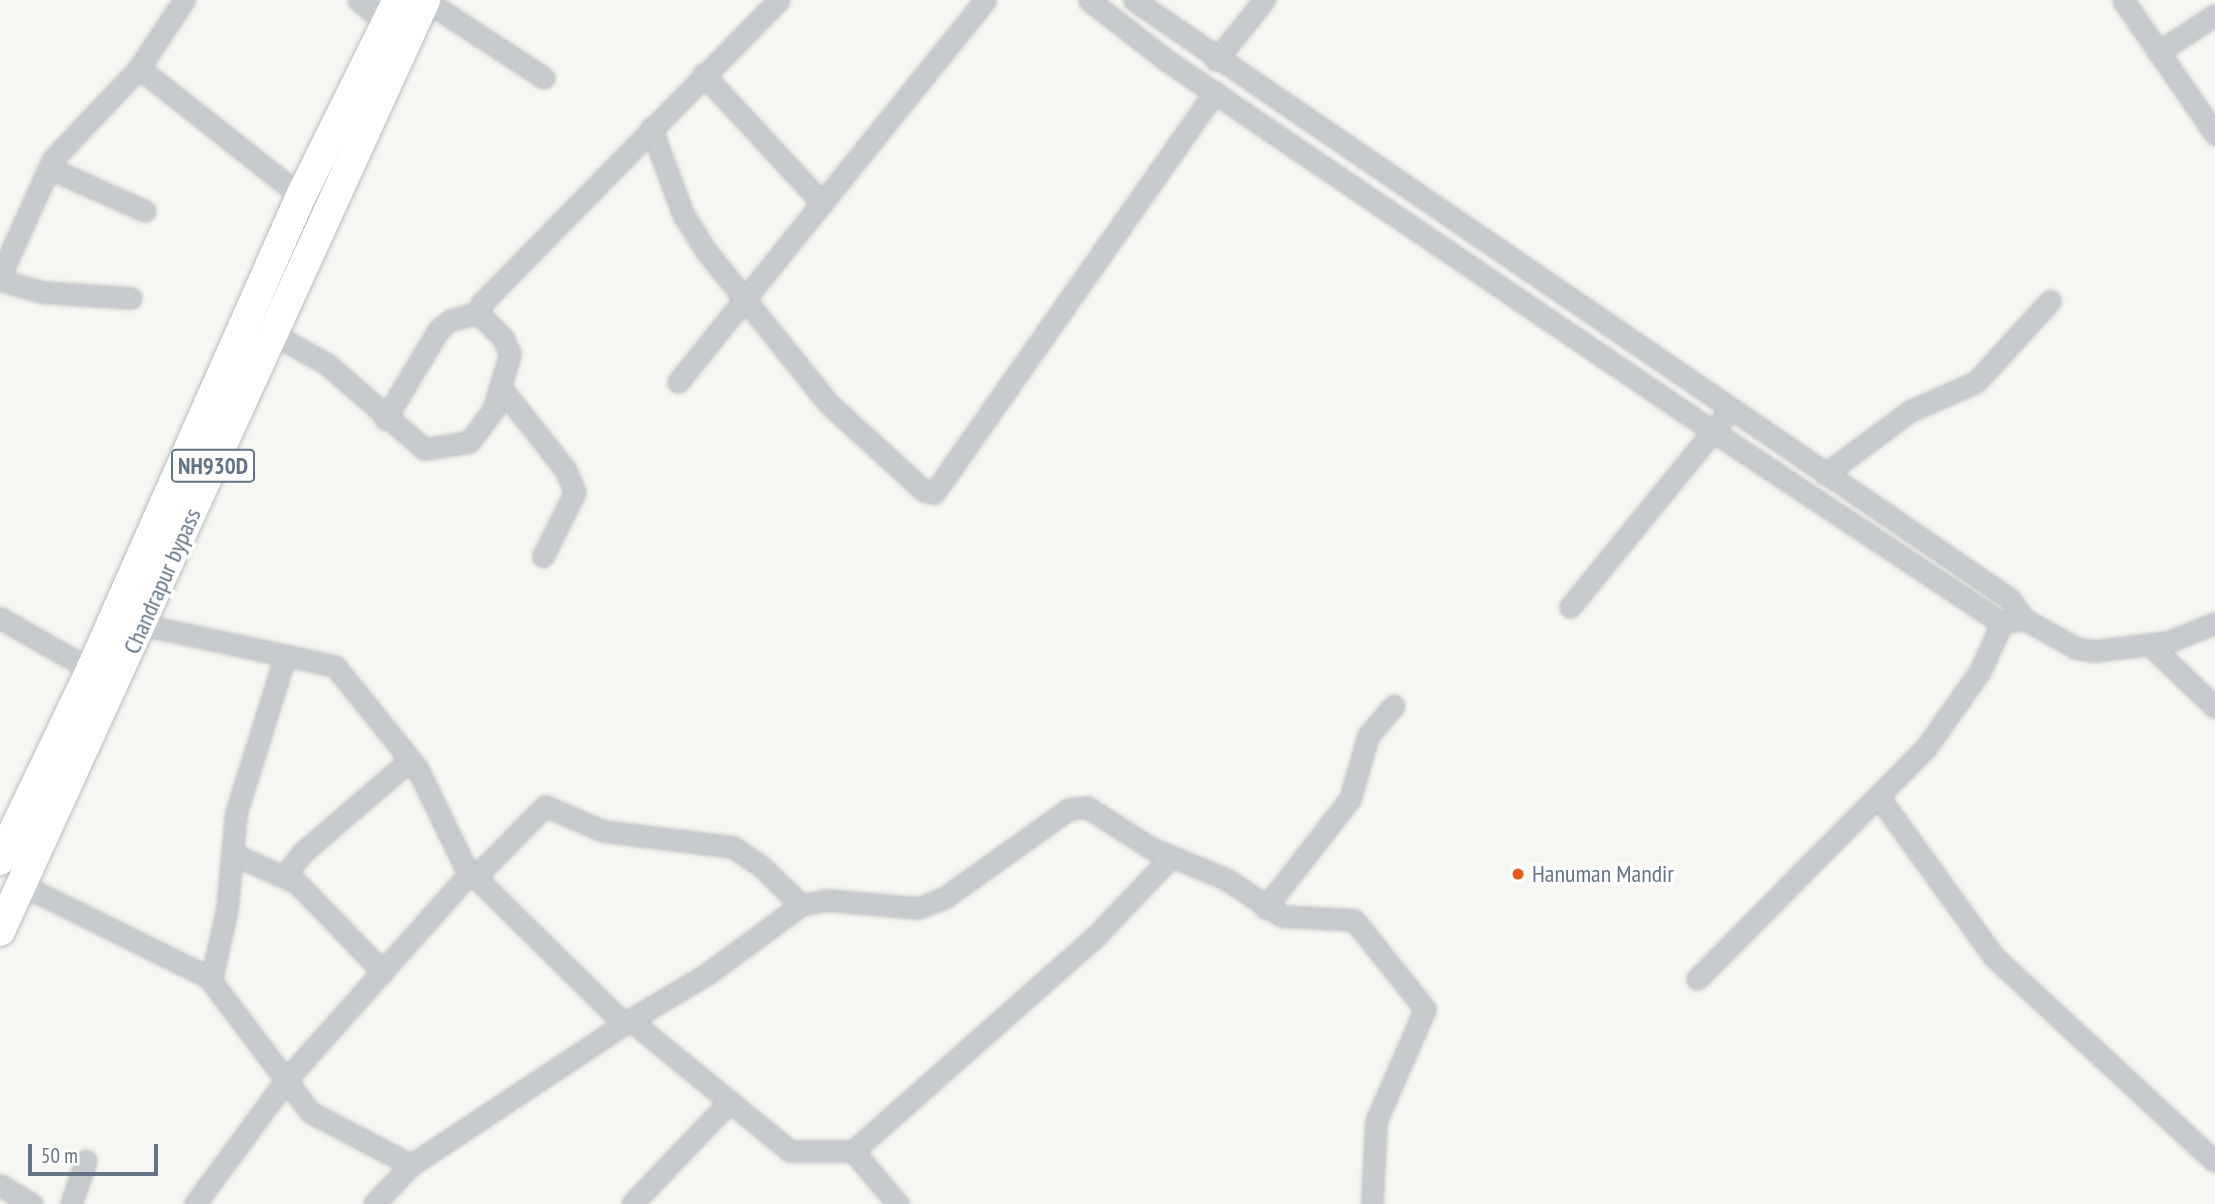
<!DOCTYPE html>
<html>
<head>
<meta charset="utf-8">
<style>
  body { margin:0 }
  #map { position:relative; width:2215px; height:1204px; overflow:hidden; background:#f6f6f2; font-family:"PT Sans Narrow",sans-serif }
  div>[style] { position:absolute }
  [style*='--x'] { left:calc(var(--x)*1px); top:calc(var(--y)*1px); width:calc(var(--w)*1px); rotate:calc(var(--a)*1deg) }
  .roads { filter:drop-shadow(0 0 2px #b9bcbf) drop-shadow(0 0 2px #b9bcbf) }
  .minor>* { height:19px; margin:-9.5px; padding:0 9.5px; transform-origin:9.5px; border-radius:9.5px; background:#c8cbce }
  .highway>* { height:30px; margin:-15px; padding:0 15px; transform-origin:15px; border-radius:15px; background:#fff }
  .dots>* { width:19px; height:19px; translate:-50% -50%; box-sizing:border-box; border:4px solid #fff; border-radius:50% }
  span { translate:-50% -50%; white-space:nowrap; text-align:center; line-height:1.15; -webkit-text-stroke:7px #fff; paint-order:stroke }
  .shield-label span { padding:2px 5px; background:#fff; border:2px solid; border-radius:5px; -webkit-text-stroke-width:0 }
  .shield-label { font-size:23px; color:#627486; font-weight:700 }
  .street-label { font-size:24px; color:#627486 }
  .poi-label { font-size:24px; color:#627486 }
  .left { translate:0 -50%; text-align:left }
  .scale { position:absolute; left:28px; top:1144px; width:130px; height:32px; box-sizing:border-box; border:4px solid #627486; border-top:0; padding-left:9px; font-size:21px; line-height:24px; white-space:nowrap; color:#627486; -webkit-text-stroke:5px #fff; paint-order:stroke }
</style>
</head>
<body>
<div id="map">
  <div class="roads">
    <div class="minor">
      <div style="--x:358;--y:0;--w:39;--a:38"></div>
      <div style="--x:425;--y:0;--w:142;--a:33.2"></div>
      <div style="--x:1089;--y:0;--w:98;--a:37.9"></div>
      <div style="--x:1166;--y:60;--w:662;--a:34.17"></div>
      <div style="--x:1714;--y:432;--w:346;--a:33.6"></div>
      <div style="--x:2002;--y:623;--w:22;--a:-10"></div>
      <div style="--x:2024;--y:619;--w:24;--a:-125"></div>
      <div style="--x:2010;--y:599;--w:1061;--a:-145.64"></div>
      <div style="--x:2123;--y:0;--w:163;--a:55.5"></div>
      <div style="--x:2158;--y:52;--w:68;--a:-33"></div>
      <div style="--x:1216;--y:60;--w:77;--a:-51.3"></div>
      <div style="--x:139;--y:68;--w:206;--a:38.3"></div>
      <div style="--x:703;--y:74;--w:176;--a:47.3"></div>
      <div style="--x:651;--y:128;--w:92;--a:69.6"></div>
      <div style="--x:683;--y:214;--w:44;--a:58.1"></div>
      <div style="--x:706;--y:251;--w:195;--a:51.2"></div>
      <div style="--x:828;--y:403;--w:130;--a:42.5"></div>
      <div style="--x:924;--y:491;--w:10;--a:11"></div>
      <div style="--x:934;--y:493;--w:490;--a:-55"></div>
      <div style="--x:49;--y:168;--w:105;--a:24.1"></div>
      <div style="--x:0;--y:276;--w:128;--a:-65.6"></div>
      <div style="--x:53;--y:159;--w:125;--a:-46.6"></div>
      <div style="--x:139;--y:68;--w:82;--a:-56.5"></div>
      <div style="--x:0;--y:280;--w:44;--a:15.9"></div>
      <div style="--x:42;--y:292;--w:89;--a:3.9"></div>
      <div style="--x:271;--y:333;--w:64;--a:29"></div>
      <div style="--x:327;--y:364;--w:129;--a:41.2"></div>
      <div style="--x:424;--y:449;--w:46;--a:-8.8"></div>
      <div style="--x:469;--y:442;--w:40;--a:-53"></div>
      <div style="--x:493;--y:410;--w:59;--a:-73.1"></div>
      <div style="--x:510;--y:354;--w:17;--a:-114"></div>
      <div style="--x:503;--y:338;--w:35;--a:-135"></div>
      <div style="--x:478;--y:313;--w:11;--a:-68"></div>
      <div style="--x:482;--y:303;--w:424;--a:-45.6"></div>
      <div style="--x:678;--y:382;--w:490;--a:-51.2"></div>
      <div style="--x:501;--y:388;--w:103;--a:51.7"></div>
      <div style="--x:565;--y:469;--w:25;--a:67"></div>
      <div style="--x:575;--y:492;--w:72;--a:116.6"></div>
      <div style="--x:385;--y:419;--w:105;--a:-59"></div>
      <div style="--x:439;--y:329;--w:15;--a:-37"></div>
      <div style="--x:451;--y:320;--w:28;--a:-15"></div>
      <div style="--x:1825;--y:474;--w:106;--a:-36.5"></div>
      <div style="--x:1910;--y:411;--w:72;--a:-23.7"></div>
      <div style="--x:1976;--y:382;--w:110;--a:-47.6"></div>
      <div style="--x:1570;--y:607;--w:255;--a:-50.9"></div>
      <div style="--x:0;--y:618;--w:105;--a:29.7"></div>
      <div style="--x:2024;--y:619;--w:60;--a:29.1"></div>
      <div style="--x:2076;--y:648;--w:17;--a:10"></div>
      <div style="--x:2093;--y:651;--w:76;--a:-6.8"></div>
      <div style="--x:2168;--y:642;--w:51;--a:-22"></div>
      <div style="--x:143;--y:625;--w:196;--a:12.1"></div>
      <div style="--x:335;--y:666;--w:131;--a:51.2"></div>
      <div style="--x:417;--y:768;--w:110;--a:64.1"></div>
      <div style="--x:465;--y:867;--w:222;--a:44.6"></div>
      <div style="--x:2150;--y:645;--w:90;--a:43.6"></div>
      <div style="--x:1878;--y:796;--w:198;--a:54.2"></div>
      <div style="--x:1994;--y:957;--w:300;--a:42.8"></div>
      <div style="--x:233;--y:854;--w:70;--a:24.4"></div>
      <div style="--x:297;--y:883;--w:124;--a:46"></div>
      <div style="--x:285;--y:875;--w:28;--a:-52"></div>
      <div style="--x:302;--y:853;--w:143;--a:-40.7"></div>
      <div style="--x:475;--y:877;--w:100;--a:-45.4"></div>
      <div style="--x:545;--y:806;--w:63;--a:23.3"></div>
      <div style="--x:603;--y:831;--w:131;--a:7"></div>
      <div style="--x:733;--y:847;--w:34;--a:34"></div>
      <div style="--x:761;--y:866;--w:56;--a:44.3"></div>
      <div style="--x:22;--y:885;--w:208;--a:26.3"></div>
      <div style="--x:208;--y:977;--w:169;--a:52.9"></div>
      <div style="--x:310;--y:1112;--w:114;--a:27.7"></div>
      <div style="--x:411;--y:1165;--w:263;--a:-33.5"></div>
      <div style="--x:630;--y:1020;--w:207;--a:39.3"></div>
      <div style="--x:790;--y:1151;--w:63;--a:0"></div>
      <div style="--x:853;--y:1151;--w:70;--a:49.7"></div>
      <div style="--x:1265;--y:908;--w:138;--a:-52.1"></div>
      <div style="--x:1350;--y:799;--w:66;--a:-74.1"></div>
      <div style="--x:1368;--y:736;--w:40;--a:-50"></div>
      <div style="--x:1697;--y:979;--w:324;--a:-45.3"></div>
      <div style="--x:1925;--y:749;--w:95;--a:-54.8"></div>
      <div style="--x:1980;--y:671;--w:53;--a:-65.4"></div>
      <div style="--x:211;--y:981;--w:75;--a:-77.6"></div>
      <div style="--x:227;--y:908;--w:95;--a:-84.6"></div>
      <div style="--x:236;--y:813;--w:164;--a:-72.6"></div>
      <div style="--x:630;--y:1020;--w:90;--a:-30.9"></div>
      <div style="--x:707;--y:974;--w:117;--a:-36.3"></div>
      <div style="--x:801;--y:905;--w:25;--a:-11"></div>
      <div style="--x:826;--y:900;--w:92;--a:5"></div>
      <div style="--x:918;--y:908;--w:28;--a:-21"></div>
      <div style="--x:944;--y:898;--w:153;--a:-35.5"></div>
      <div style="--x:1069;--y:809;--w:18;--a:-6"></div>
      <div style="--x:1087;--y:807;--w:74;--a:32.8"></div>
      <div style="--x:1149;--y:847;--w:83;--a:22.6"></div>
      <div style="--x:1226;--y:879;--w:67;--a:33.5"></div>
      <div style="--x:1282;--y:916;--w:72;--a:3.2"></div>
      <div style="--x:1354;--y:920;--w:114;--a:51.4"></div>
      <div style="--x:1425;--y:1009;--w:122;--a:113.6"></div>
      <div style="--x:1376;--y:1121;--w:83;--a:92.8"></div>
      <div style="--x:853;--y:1151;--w:323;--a:-41.5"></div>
      <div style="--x:1095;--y:937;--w:110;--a:-46.5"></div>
      <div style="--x:0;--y:1185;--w:37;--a:31"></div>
      <div style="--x:71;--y:1204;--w:46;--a:-71.2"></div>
      <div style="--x:195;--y:1204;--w:154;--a:-53.7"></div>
      <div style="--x:286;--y:1080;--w:277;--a:-48.4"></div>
      <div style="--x:374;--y:1204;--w:54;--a:-46.5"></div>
      <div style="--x:632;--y:1204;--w:142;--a:-46.4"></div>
    </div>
    <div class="highway">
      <div style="--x:0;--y:860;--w:211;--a:-64.4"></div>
      <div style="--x:91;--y:670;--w:518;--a:-66.1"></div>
      <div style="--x:301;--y:196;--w:219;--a:-63.7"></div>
      <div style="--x:0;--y:931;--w:1023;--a:-65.46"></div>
    </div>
  </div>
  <div class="dots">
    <div style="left:1518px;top:874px;background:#f45715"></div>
  </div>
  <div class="shield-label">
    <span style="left:213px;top:466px">NH930D</span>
  </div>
  <div class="street-label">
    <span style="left:162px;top:581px;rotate:-66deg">Chandrapur bypass</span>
  </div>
  <div class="poi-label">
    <span class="left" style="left:1532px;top:874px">Hanuman Mandir</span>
  </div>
  <div class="scale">50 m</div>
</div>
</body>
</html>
